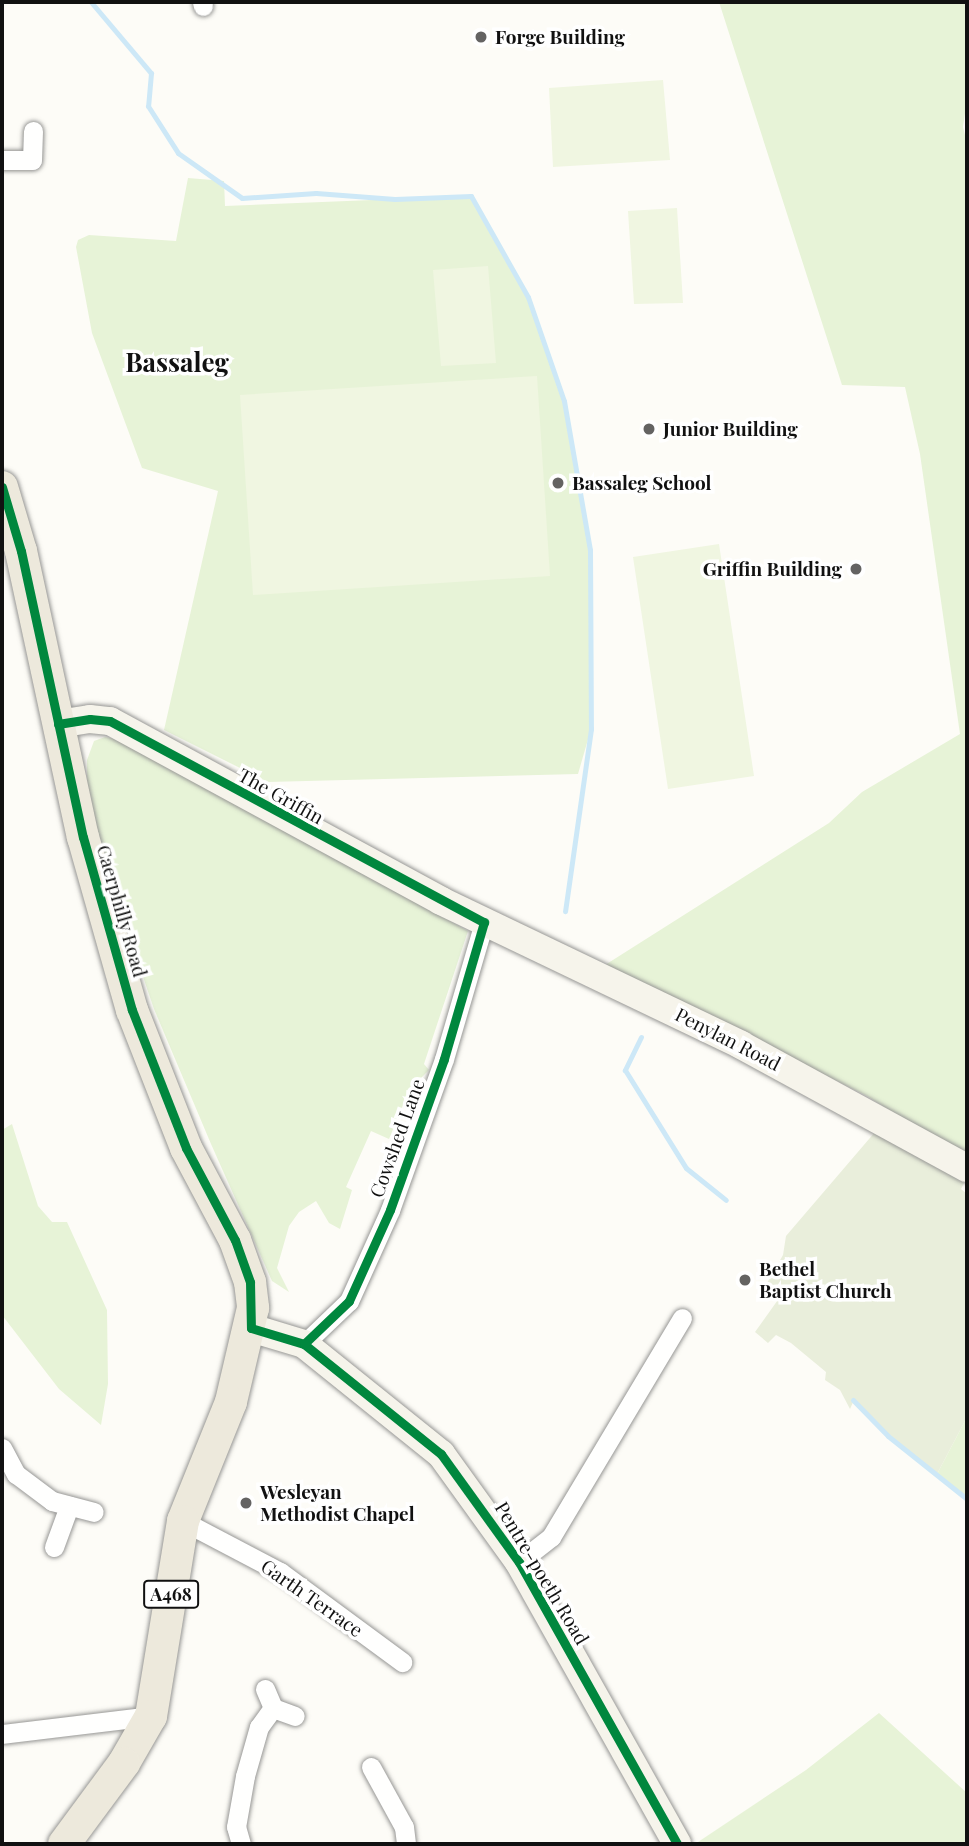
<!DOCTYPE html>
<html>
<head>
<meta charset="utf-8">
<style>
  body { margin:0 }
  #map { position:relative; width:969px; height:1846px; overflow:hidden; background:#fdfcf7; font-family:"Playfair Display",serif }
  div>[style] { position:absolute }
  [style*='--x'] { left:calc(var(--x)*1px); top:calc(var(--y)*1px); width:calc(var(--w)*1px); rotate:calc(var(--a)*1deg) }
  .green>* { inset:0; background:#e7f3d7 }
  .cemetery>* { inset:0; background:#e9eedb }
  .pitch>* { inset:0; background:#f0f6e1 }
  .stream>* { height:5px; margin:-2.5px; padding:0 2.5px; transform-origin:2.5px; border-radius:2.5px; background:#cde8f7 }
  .roads { filter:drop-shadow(0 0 2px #979795) drop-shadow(0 0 2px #979795) }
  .street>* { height:19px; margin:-9.5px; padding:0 9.5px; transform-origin:9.5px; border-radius:9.5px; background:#fffffe }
  .secondary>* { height:28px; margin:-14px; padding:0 14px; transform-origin:14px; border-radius:14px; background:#f6f4eb }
  .primary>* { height:32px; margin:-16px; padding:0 16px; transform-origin:16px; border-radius:16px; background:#ede9dc }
  .cycleway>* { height:9px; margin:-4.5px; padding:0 4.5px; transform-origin:4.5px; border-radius:4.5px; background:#00873e }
  .dots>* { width:19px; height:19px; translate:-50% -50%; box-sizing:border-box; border:4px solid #fff; border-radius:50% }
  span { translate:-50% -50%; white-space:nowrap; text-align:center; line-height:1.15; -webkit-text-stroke:7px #fff; paint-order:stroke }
  .shield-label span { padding:2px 5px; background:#fff; border:2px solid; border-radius:5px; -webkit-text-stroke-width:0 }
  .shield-label { font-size:18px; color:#111; font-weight:700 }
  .poi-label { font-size:19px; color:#111; font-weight:700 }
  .left { translate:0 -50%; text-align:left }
  .right { translate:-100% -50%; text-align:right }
  .street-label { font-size:19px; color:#111 }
  .district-label { font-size:26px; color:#111; font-weight:700 }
  .frame { position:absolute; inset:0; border:4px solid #111; pointer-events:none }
</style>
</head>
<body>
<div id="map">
  <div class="green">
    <div style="clip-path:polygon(719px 2px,967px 2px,967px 100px,963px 127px,967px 143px,967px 1159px,867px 1096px,605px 965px,829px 823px,862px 792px,960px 734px,920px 454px,905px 387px,842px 385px)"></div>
    <div style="clip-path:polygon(188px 178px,224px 181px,225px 206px,471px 196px,528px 297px,564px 401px,590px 550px,591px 729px,578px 774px,268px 782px,164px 730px,218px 491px,142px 468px,92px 333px,76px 247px,78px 240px,89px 235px,176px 241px)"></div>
    <div style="clip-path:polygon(105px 737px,122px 740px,468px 931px,424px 1064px,429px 1070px,409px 1090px,389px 1139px,371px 1131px,346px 1187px,352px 1190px,340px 1229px,329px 1223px,316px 1201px,299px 1212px,289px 1226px,277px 1268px,289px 1292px,272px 1281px,211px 1144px,154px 1009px,112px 886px,87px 792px,87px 760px,94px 741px)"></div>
    <div style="clip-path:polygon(12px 1124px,38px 1206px,52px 1222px,67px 1222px,107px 1310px,108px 1384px,101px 1425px,59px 1389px,2px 1315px,2px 1130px)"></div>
    <div style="clip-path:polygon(967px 1417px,967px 1499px,937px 1474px)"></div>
    <div style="clip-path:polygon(879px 1713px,967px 1793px,967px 1844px,695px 1844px,806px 1770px)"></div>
  </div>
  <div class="cemetery">
    <div style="clip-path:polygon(881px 1125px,967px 1177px,961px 1189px,967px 1194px,967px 1417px,937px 1474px,888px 1436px,854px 1400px,850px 1409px,840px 1390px,825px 1380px,826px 1372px,791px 1343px,776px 1335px,768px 1343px,755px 1332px,780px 1297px,767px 1283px,783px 1255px,786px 1236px)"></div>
  </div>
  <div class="pitch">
    <div style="clip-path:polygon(663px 80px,670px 160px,553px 167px,549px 88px)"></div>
    <div style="clip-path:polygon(677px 208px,683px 303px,634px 304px,628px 211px)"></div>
    <div style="clip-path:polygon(488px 266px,496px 363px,441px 366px,433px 270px)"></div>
    <div style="clip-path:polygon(537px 376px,550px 576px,253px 595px,240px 395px)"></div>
    <div style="clip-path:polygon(719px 544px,754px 776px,668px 789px,633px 557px)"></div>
  </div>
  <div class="stream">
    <div style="--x:91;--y:2;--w:93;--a:49.8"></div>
    <div style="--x:151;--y:73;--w:33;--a:95"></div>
    <div style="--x:148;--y:106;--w:56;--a:57.4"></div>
    <div style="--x:178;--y:153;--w:78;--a:35.1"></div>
    <div style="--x:242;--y:198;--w:74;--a:-3.9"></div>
    <div style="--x:316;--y:193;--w:79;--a:4.3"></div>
    <div style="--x:395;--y:199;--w:76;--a:-2.3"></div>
    <div style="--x:471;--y:196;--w:116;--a:60.6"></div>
    <div style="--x:528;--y:297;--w:110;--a:70.9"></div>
    <div style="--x:564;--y:401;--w:151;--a:80.1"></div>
    <div style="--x:590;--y:550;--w:179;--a:89.7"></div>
    <div style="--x:591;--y:729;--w:184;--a:98.1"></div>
    <div style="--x:641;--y:1037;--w:37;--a:116"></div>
    <div style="--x:625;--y:1070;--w:115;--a:58.1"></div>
    <div style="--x:686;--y:1168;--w:51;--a:38.7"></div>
    <div style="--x:853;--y:1400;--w:50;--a:45.8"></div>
    <div style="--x:888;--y:1436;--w:101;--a:38.6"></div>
  </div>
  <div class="roads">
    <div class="street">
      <div style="--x:202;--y:2;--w:4;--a:76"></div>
      <div style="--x:2;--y:160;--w:30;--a:0"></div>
      <div style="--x:32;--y:160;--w:29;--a:-88"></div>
      <div style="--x:304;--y:1344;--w:62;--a:-43.7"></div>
      <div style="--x:349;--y:1301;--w:100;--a:-65.7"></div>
      <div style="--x:390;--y:1210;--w:160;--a:-70.3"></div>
      <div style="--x:444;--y:1059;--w:143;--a:-73.7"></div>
      <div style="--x:2;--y:1448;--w:30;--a:62"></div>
      <div style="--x:16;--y:1474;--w:45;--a:36.9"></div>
      <div style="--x:52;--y:1501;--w:43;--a:14.7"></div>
      <div style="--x:183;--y:1521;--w:110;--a:27.7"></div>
      <div style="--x:280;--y:1572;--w:152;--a:36.4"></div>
      <div style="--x:54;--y:1547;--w:44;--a:-69.9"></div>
      <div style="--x:519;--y:1562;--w:41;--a:-38"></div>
      <div style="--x:551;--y:1537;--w:255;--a:-59.1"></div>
      <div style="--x:265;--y:1689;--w:21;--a:67"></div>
      <div style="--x:273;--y:1708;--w:23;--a:20"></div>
      <div style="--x:2;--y:1734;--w:150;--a:-6.9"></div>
      <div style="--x:371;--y:1767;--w:68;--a:61.2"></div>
      <div style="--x:404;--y:1827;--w:17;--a:83"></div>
      <div style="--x:241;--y:1844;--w:18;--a:-106"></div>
      <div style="--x:236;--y:1827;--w:52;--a:-80"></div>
      <div style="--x:245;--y:1776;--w:51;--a:-74.1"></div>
      <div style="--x:259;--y:1727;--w:24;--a:-54"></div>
    </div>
    <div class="secondary">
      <div style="--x:58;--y:724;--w:32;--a:-9"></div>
      <div style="--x:90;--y:719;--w:20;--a:6"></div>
      <div style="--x:110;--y:721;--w:377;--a:28.5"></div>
      <div style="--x:441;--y:901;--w:333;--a:25.6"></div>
      <div style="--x:741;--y:1045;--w:257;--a:28.6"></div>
      <div style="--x:251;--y:1328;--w:55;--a:16.8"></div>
      <div style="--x:304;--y:1344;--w:176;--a:38.8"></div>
      <div style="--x:441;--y:1454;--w:133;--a:54.2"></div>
      <div style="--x:519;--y:1562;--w:323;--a:60.7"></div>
    </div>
    <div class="primary">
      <div style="--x:2;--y:487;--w:67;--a:73.5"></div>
      <div style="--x:21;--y:551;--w:293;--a:77.8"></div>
      <div style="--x:83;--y:837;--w:180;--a:74.2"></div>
      <div style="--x:132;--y:1010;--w:148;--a:68.6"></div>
      <div style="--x:186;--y:1148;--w:104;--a:62"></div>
      <div style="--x:235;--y:1240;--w:45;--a:70.3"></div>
      <div style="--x:250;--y:1282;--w:26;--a:83"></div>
      <div style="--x:253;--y:1308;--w:97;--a:103.2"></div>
      <div style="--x:231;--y:1402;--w:128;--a:112"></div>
      <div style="--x:183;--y:1521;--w:198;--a:99.3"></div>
      <div style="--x:151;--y:1716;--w:54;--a:119.9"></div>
      <div style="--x:124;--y:1763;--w:101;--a:126.5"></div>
    </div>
  </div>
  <div class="cycleway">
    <div style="--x:2;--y:487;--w:67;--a:73.5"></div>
    <div style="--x:21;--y:551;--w:293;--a:77.8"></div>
    <div style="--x:83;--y:837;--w:180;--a:74.2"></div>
    <div style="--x:132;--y:1010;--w:148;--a:68.6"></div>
    <div style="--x:186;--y:1148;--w:104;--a:62"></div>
    <div style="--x:235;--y:1240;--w:45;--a:70.3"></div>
    <div style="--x:250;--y:1282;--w:46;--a:88.8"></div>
    <div style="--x:251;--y:1328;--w:55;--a:16.8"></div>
    <div style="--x:304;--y:1344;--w:176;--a:38.8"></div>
    <div style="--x:441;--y:1454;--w:133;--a:54.2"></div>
    <div style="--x:519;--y:1562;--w:323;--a:60.7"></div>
    <div style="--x:58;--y:724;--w:32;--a:-9"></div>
    <div style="--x:90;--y:719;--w:20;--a:6"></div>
    <div style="--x:110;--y:721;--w:425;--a:28.3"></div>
    <div style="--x:484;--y:922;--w:143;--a:106.3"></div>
    <div style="--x:444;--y:1059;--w:160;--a:109.7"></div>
    <div style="--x:390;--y:1210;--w:100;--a:114.3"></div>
    <div style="--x:349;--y:1301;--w:62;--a:136.3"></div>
  </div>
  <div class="dots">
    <div style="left:481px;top:37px;background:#646362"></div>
    <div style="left:649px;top:429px;background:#646362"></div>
    <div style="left:558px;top:483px;background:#646362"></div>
    <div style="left:856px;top:569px;background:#646362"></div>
    <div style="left:745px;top:1280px;background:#646362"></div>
    <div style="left:246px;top:1503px;background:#646362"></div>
  </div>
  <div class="shield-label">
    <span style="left:171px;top:1594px">A468</span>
  </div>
  <div class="poi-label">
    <span class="left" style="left:495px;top:37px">Forge Building</span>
    <span class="left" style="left:663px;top:429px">Junior Building</span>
    <span class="left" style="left:572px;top:483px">Bassaleg School</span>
    <span class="right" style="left:842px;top:569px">Griffin Building</span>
    <span class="left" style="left:759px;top:1280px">Bethel<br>Baptist Church</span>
    <span class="left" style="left:260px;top:1503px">Wesleyan<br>Methodist Chapel</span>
  </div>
  <div class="street-label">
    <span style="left:281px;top:796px;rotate:29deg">The Griffin</span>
    <span style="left:122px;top:911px;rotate:74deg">Caerphilly Road</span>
    <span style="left:728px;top:1039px;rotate:27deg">Penylan Road</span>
    <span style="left:397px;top:1138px;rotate:-70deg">Cowshed Lane</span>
    <span style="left:542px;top:1573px;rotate:59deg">Pentre-poeth Road</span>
    <span style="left:312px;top:1598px;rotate:35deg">Garth Terrace</span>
  </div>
  <div class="district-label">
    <span style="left:177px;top:362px">Bassaleg</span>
  </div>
  <div class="frame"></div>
</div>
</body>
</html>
